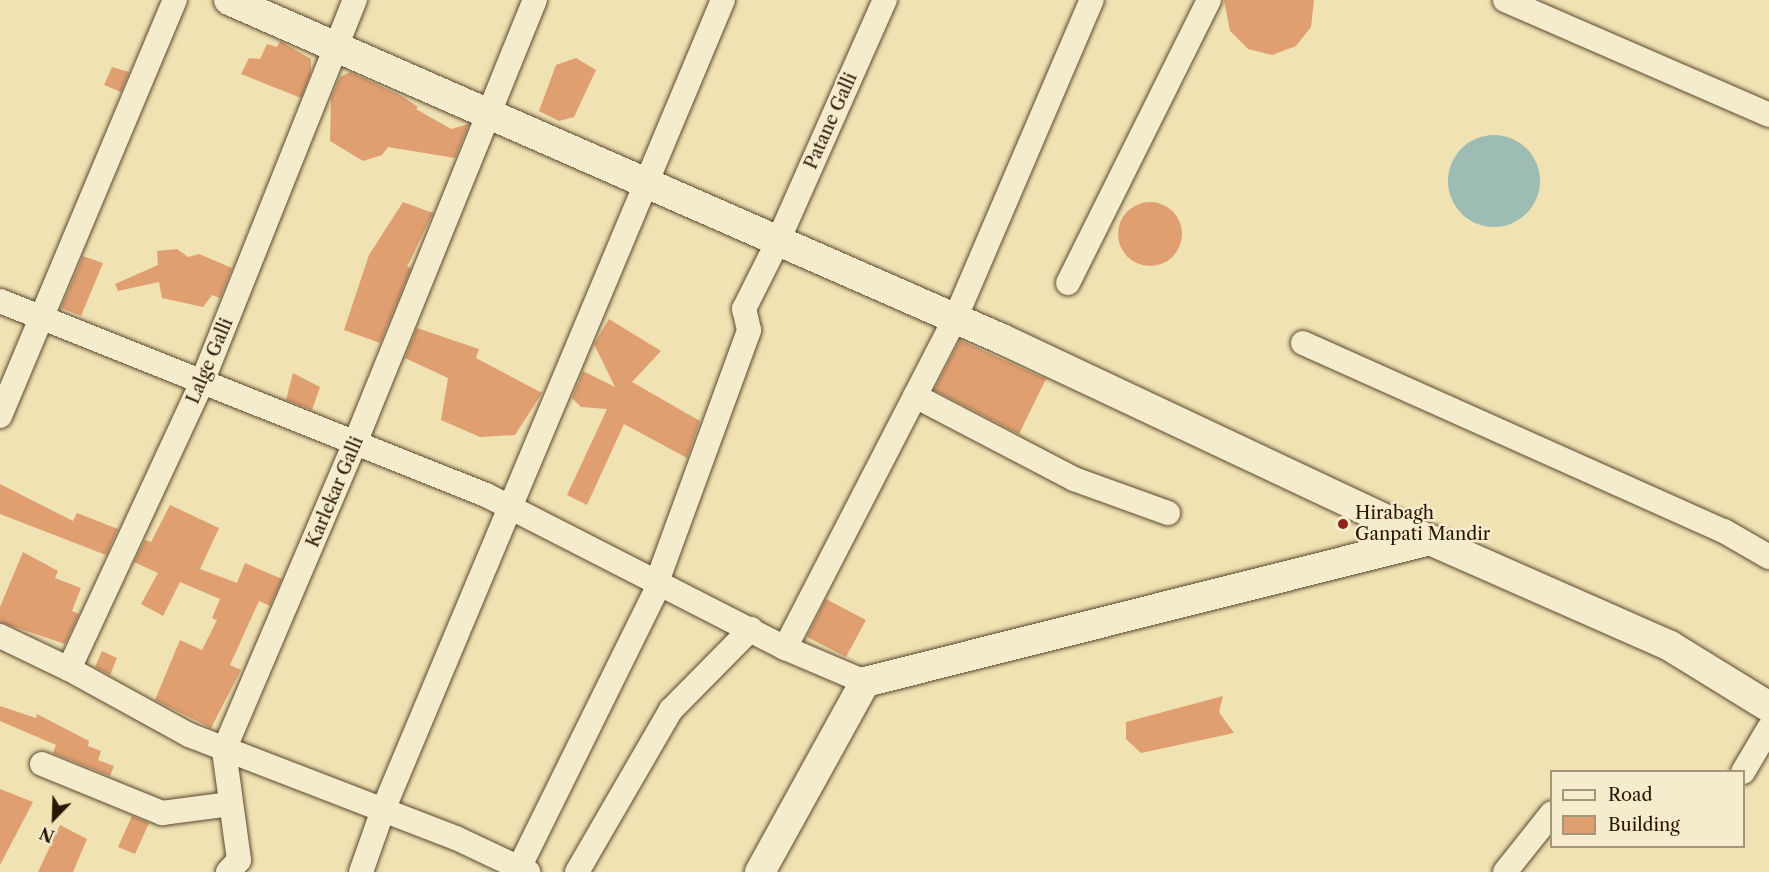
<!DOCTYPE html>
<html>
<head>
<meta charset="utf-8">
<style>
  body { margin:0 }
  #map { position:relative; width:1769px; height:872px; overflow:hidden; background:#f0e2b2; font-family:"Libre Caslon Text",serif }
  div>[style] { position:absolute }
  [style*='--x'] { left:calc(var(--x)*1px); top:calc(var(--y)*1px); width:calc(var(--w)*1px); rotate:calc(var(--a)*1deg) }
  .water>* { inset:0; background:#9cbcb4 }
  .round { border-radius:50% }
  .building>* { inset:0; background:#df9f71 }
  .roads { filter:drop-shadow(0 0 2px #5c4830) drop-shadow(0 0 2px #5c4830) }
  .minor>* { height:24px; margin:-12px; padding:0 12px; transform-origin:12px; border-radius:12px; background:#f5eccd }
  .tertiary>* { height:30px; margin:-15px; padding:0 15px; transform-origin:15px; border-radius:15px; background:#f5eccd }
  .dots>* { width:16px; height:16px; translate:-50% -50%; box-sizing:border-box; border:3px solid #f5eccd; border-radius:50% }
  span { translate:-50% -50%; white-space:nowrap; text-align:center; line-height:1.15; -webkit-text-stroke:5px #f5eccd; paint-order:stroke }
  .street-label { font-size:18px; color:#2b1505 }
  .poi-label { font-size:18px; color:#2b1505 }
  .left { translate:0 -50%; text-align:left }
  .legend { position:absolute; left:1550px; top:770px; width:195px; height:78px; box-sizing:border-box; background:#f5eccd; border:2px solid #a4967d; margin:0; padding:8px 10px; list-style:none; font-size:18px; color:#2b1505 }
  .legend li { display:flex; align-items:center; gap:12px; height:30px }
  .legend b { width:30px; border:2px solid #a4967d }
  .north { position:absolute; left:24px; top:788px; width:60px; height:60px; -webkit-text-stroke:4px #f5eccd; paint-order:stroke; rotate:203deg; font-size:16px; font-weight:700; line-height:24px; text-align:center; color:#2b1505 }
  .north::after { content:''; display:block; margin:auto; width:21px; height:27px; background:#2b1505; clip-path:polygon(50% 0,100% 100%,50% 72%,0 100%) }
</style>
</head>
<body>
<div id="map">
  <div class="water">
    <div class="round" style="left:1448px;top:135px;width:92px;height:92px"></div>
  </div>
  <div class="building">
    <div style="clip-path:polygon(1224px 0,1314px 0,1311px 27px,1296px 46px,1272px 55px,1248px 49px,1230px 31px)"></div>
    <div style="clip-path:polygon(280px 41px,311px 59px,311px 72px,301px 98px,241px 74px,249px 58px,260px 59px,267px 44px,277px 47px)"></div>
    <div style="clip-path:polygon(576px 58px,596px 70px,574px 117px,559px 121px,539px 111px,556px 65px)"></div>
    <div style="clip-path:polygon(112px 67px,129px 72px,121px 92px,104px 85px)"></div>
    <div style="clip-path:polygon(350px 72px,402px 96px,418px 107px,416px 109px,451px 129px,469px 124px,455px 158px,388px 147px,382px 155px,363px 161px,330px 141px,331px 98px,340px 77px)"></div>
    <div style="clip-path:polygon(403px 202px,433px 213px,407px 267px,411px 268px,380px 343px,344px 330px,369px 255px)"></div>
    <div class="round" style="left:1118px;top:202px;width:64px;height:64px"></div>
    <div style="clip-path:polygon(177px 249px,188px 257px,199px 254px,232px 268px,220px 298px,212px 295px,203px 307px,162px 298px,159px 282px,118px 291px,115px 284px,158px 265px,157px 251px)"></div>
    <div style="clip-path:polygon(83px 256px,103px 263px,81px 316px,61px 308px)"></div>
    <div style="clip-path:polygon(609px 319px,661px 351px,632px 382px,700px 421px,687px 458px,624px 424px,587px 505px,567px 495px,607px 409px,581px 407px,572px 398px,583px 371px,615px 387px,594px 344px)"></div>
    <div style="clip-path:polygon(417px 328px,479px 349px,476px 358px,542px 393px,515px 435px,480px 437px,441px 420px,448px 378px,405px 358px)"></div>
    <div style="clip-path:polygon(960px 340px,1046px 379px,1019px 434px,934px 390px)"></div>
    <div style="clip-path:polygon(293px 373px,320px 387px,312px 410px,286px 400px)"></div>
    <div style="clip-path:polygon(0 484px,73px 521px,77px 513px,118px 529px,106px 555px,0 514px)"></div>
    <div style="clip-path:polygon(170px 505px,219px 528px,200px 569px,237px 583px,245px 563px,282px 579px,270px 606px,259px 601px,230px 665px,241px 670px,211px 728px,155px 700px,180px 640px,202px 650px,217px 620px,212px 618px,220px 599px,180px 582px,163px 616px,141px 604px,158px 573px,134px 562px,145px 540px,151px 542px)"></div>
    <div style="clip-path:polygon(23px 552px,58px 571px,55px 578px,81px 588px,72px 611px,79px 614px,65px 644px,0 622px,0 607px)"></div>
    <div style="clip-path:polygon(826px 599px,866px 620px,846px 657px,807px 637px)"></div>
    <div style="clip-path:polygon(102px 651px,117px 658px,110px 675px,95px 667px)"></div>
    <div style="clip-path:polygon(1223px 696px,1219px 712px,1234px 733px,1141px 753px,1126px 739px,1126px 722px)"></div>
    <div style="clip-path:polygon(0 706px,36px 718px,37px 714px,89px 741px,88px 746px,101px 751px,98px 760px,114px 766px,110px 776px,53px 753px,56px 745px,0 721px)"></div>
    <div style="clip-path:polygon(0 789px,33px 802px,0 865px)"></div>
    <div style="clip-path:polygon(132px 816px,149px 823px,135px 854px,118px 847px)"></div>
    <div style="clip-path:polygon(60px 825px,87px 839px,73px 872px,38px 872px)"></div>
  </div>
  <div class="roads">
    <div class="minor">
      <div style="--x:1505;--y:0;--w:288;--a:23.5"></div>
      <div style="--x:1068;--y:283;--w:316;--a:-63.5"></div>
      <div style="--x:0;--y:301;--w:523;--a:21.76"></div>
      <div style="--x:486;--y:495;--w:336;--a:27.1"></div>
      <div style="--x:785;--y:648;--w:87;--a:23"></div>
      <div style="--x:1303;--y:343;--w:461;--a:24.1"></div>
      <div style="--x:1724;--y:531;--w:52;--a:30"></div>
      <div style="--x:915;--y:396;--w:179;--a:27.6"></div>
      <div style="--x:1074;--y:479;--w:100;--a:19.9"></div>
      <div style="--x:0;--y:416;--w:451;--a:-67.2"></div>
      <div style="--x:657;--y:582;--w:268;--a:-69.9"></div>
      <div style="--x:749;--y:330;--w:22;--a:-103"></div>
      <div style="--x:744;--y:309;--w:76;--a:-63.4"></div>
      <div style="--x:778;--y:241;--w:264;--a:-66.1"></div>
      <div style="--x:0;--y:636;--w:76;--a:25.6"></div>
      <div style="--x:69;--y:669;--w:137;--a:28.8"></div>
      <div style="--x:189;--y:735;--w:286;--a:21.1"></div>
      <div style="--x:456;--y:838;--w:80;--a:25.3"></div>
      <div style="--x:785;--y:648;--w:370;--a:-62.7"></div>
      <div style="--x:955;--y:319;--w:347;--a:-66.8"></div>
      <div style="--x:69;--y:669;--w:316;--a:-65.1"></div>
      <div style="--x:202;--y:382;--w:412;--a:-68.2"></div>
      <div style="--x:42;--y:764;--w:130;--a:22.2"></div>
      <div style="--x:162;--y:813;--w:69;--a:-7.5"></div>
      <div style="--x:1743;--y:772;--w:51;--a:-59.4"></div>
      <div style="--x:519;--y:868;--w:318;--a:-63.7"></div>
      <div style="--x:228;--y:872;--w:16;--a:-47"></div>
      <div style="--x:239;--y:860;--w:111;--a:-97.8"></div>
      <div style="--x:224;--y:750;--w:334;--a:-66.9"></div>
      <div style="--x:355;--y:443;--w:478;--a:-67.9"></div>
      <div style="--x:361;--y:872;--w:66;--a:-70.5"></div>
      <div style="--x:383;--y:810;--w:878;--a:-67.23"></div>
      <div style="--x:577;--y:872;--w:187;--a:-59.9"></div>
      <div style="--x:671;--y:710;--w:114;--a:-45.4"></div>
      <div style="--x:1505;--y:872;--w:75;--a:-51.5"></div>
    </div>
    <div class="tertiary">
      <div style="--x:229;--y:0;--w:844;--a:23.68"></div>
      <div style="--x:1002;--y:339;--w:473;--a:25.2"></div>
      <div style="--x:1430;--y:540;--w:262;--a:23.8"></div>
      <div style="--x:1670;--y:646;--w:116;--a:31.6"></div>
      <div style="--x:760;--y:872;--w:217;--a:-61.1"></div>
      <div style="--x:865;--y:682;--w:583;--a:-14.11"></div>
    </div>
  </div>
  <div class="dots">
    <div style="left:1343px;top:524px;background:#8f2418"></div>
  </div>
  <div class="street-label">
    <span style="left:831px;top:121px;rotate:-66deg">Patane Galli</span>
    <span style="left:210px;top:361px;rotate:-67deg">Lalge Galli</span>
    <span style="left:335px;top:492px;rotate:-67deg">Karlekar Galli</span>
  </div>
  <div class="poi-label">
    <span class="left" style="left:1355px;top:524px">Hirabagh<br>Ganpati Mandir</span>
  </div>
  <ul class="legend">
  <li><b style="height:8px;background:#f5eccd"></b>Road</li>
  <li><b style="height:16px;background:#df9f71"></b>Building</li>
  </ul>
  <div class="north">N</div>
</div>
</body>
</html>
